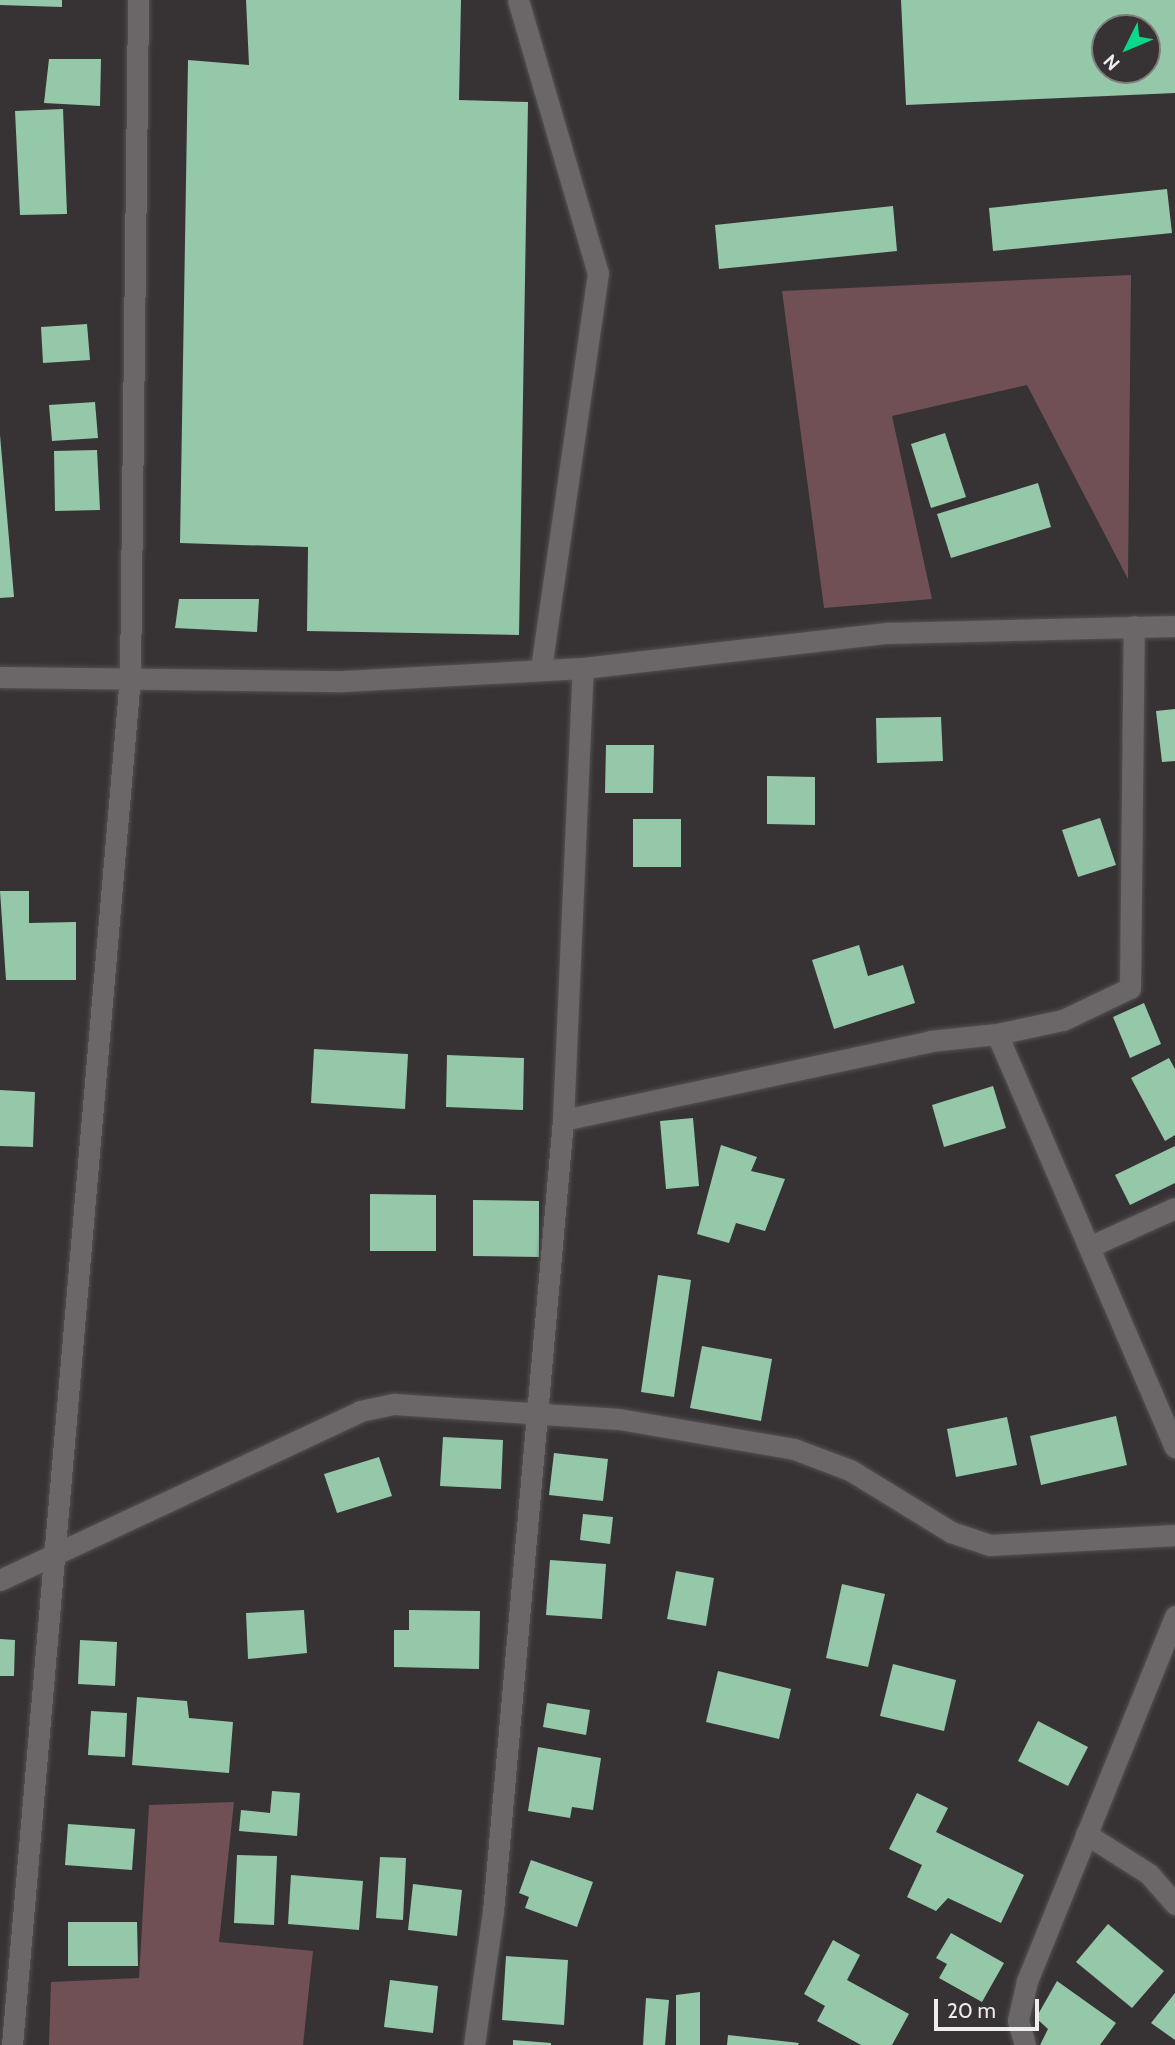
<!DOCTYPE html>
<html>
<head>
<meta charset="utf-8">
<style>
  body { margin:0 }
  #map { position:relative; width:1175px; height:2045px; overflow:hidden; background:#373334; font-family:Cabin,sans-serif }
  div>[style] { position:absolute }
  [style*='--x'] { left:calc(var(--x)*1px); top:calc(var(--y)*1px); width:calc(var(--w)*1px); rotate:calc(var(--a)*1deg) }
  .green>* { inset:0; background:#705055 }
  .building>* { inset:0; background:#94c8a9 }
  .roads { filter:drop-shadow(0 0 2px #545152) drop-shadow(0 0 2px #545152) }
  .minor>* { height:21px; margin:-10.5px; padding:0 10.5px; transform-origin:10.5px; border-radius:10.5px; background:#6b6768 }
  .tertiary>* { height:21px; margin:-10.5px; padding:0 10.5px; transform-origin:10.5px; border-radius:10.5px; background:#6b6768 }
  span { translate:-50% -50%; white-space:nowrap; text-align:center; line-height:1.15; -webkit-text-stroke:7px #373334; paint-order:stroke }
  .north { position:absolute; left:1091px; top:14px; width:70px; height:70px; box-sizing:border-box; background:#373334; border:2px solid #807d7e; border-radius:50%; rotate:227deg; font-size:19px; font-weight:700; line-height:28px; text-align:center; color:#eeecec }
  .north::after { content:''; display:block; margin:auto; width:24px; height:32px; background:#0ad98b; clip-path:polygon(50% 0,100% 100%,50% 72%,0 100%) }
  .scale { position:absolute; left:934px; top:1999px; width:105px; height:32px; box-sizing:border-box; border:4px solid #eeecec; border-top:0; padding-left:9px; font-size:21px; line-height:24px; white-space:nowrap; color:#eeecec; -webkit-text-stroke:5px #373334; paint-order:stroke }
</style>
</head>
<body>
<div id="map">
  <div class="green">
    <div style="clip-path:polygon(1131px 275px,1128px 579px,1027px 385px,892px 416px,932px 599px,824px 608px,782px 291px)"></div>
    <div style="clip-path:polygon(234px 1802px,219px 1942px,313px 1951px,303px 2045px,49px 2045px,51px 1982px,139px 1978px,149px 1805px)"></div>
  </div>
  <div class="building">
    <div style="clip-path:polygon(0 0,62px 0,62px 7px,0 5px)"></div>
    <div style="clip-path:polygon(246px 0,461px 0,459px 100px,528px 102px,519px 635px,307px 631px,308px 547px,180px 543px,188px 60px,249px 65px)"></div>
    <div style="clip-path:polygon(evenodd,901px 0,1175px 0,1175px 93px,906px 105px,901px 0,1105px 28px,1147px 28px,1147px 70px,1105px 70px,1105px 28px)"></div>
    <div style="clip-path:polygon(49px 59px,101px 59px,100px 106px,44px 103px)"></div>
    <div style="clip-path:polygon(63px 109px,67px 214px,20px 215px,15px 111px)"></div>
    <div style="clip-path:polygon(1167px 189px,1172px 233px,993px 251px,989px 208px)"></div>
    <div style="clip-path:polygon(893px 206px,897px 251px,719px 269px,715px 225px)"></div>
    <div style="clip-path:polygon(87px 324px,90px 360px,43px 363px,41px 327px)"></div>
    <div style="clip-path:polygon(95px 402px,98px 438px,52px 441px,49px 405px)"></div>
    <div style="clip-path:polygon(945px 433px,966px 497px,931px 508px,911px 444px)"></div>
    <div style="clip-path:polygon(0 435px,14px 597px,0 598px)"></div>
    <div style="clip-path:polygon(97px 450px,100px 510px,55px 511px,54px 451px)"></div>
    <div style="clip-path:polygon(1038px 483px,1051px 527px,951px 558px,937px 514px)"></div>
    <div style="clip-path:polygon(179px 599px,259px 599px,257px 632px,175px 628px)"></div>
    <div style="clip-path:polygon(1175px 709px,1175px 761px,1162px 762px,1156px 711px)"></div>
    <div style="clip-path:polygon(941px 717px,943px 761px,877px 763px,876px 718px)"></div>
    <div style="clip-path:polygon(606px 745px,654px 745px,653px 793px,605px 793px)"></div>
    <div style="clip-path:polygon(767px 776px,815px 777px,815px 825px,767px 824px)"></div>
    <div style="clip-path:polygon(1100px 818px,1116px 865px,1078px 877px,1062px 830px)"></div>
    <div style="clip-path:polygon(633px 819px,681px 819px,681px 867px,633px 867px)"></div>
    <div style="clip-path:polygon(0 891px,29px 891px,29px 923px,76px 922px,76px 980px,6px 980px)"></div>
    <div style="clip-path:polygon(859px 945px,868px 976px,903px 965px,915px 1003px,834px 1029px,812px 960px)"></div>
    <div style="clip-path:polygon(1144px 1003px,1161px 1044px,1130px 1058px,1113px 1017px)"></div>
    <div style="clip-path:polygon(314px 1049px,408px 1054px,405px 1109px,311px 1103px)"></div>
    <div style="clip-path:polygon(447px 1055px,524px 1058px,523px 1110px,446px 1107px)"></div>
    <div style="clip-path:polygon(1169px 1058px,1175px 1069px,1175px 1135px,1165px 1141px,1131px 1078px)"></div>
    <div style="clip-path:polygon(993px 1086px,1006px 1128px,944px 1147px,932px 1105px)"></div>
    <div style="clip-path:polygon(0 1090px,35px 1092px,33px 1147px,0 1146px)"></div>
    <div style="clip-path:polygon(693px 1118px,699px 1186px,666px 1189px,660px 1121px)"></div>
    <div style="clip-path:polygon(721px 1145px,757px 1157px,751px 1171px,785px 1179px,765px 1231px,736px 1223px,729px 1243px,697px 1234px)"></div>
    <div style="clip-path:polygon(1175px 1146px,1175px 1183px,1130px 1205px,1115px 1175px)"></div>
    <div style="clip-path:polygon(370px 1194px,436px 1195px,436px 1251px,370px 1251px)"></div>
    <div style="clip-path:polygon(473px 1200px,539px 1201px,539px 1257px,473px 1256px)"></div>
    <div style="clip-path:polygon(658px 1275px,691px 1280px,674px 1397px,641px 1392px)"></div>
    <div style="clip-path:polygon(702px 1346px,772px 1359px,761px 1421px,690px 1408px)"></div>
    <div style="clip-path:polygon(1116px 1416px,1127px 1465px,1041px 1485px,1030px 1436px)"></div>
    <div style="clip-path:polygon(1007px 1417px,1017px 1465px,956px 1477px,947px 1429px)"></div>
    <div style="clip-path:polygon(443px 1437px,503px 1440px,501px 1489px,440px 1486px)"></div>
    <div style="clip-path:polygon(554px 1453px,608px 1459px,603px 1501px,549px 1495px)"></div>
    <div style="clip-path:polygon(379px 1457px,392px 1496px,337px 1513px,324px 1474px)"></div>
    <div style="clip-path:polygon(583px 1514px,613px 1517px,610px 1544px,580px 1540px)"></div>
    <div style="clip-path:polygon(550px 1560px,606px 1564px,602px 1619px,546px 1615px)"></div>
    <div style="clip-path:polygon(676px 1571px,714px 1578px,706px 1626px,667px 1619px)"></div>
    <div style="clip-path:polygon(842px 1584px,885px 1594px,868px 1667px,826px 1658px)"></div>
    <div style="clip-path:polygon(304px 1610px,307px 1653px,248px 1659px,246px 1613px)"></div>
    <div style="clip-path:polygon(409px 1610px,480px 1611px,479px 1669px,394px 1667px,394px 1630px,409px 1630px)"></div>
    <div style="clip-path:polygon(0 1639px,15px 1640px,14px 1676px,0 1676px)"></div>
    <div style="clip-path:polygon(80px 1640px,117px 1642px,115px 1686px,78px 1684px)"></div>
    <div style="clip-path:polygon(893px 1664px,956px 1680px,944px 1731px,880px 1716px)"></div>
    <div style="clip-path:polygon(718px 1671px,791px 1689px,779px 1739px,706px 1722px)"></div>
    <div style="clip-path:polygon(137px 1697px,187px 1701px,189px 1718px,233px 1722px,229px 1773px,132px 1765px)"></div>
    <div style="clip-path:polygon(547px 1703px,590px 1710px,586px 1735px,543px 1727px)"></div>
    <div style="clip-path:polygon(91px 1711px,127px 1713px,125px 1757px,88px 1755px)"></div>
    <div style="clip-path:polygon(1038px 1721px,1088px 1747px,1068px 1786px,1018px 1761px)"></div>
    <div style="clip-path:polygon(538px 1747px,601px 1758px,593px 1810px,572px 1807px,570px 1818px,528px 1811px)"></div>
    <div style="clip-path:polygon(272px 1791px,300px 1793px,297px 1836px,239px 1831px,241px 1810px,270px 1813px)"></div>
    <div style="clip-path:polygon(917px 1793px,948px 1808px,936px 1832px,1024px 1875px,1001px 1923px,948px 1898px,936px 1911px,907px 1897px,922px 1865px,889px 1849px)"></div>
    <div style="clip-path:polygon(68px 1824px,135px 1829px,132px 1870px,65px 1865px)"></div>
    <div style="clip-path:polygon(237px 1855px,277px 1856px,274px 1925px,234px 1923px)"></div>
    <div style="clip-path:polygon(380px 1857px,406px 1858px,403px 1920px,376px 1918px)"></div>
    <div style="clip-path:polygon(531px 1860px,593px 1882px,577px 1927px,525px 1908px,529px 1897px,519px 1893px)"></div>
    <div style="clip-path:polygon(291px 1875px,363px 1881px,359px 1930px,288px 1924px)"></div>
    <div style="clip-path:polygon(413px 1884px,462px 1890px,457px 1936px,408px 1930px)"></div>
    <div style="clip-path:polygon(68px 1922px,137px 1922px,138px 1966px,68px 1966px)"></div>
    <div style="clip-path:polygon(1108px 1924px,1164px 1971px,1132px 2008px,1076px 1962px)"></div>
    <div style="clip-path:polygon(951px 1933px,1004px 1963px,982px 2002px,939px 1978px,947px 1964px,936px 1958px)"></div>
    <div style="clip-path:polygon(833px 1940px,860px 1955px,847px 1980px,909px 2014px,892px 2045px,861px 2045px,817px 2021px,825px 2006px,804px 1994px)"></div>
    <div style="clip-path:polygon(506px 1956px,568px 1960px,564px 2025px,502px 2020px)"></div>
    <div style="clip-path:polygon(390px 1980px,438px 1986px,433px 2033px,384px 2027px)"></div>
    <div style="clip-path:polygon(1057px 1981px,1116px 2023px,1100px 2045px,1040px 2045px,1048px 2029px,1036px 2018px)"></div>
    <div style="clip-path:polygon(700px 1992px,700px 2045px,676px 2045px,676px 1995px)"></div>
    <div style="clip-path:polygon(1175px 1993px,1175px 2040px,1151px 2023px)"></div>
    <div style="clip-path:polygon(646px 1998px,669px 2000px,665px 2045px,643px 2045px)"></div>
    <div style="clip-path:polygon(728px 2035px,799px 2043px,798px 2045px,727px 2045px)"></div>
    <div style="clip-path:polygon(513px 2040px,551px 2043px,551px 2045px,513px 2045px)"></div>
  </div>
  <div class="roads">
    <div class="minor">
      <div style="--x:518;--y:0;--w:284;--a:73.7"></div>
      <div style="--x:598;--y:273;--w:401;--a:98.2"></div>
      <div style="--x:997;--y:1034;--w:67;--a:-12"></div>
      <div style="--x:1063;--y:1020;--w:74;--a:-25.5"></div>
      <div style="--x:1130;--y:988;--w:362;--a:-89.4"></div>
      <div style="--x:563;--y:1120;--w:375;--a:-12.1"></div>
      <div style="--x:930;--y:1041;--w:67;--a:-6"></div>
      <div style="--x:997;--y:1034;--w:450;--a:66.7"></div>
      <div style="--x:1089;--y:1247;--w:94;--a:-24.4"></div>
      <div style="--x:0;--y:1580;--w:398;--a:-25.1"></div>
      <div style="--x:360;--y:1411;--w:35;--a:-12"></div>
      <div style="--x:394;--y:1404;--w:225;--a:3.8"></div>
      <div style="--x:619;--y:1419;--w:178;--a:9.7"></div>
      <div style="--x:794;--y:1449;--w:60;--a:20.6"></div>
      <div style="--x:850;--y:1470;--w:119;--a:31.5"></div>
      <div style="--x:951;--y:1532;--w:41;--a:18.4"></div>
      <div style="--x:990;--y:1545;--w:185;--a:-3.1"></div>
      <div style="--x:1086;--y:1834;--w:75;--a:32.4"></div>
      <div style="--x:1149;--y:1874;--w:40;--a:49"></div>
      <div style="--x:474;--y:2045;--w:134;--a:-81.9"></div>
      <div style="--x:493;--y:1912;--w:795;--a:-84.95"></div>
      <div style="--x:563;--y:1120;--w:452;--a:-87.5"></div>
      <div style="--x:1025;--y:2045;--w:26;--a:-106"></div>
      <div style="--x:1018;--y:2020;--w:40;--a:-77"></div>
      <div style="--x:1027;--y:1981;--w:394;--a:-67.9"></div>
    </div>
    <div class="tertiary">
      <div style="--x:0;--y:677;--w:344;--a:0.7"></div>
      <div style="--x:344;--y:681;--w:239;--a:-3.1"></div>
      <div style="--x:583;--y:668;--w:306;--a:-6.6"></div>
      <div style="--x:887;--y:633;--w:288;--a:-1.4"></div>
      <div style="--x:12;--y:2045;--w:1373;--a:-85.07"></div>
      <div style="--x:130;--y:677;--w:677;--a:-89.32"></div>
    </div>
  </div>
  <div class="north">N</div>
  <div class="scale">20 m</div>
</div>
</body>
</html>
